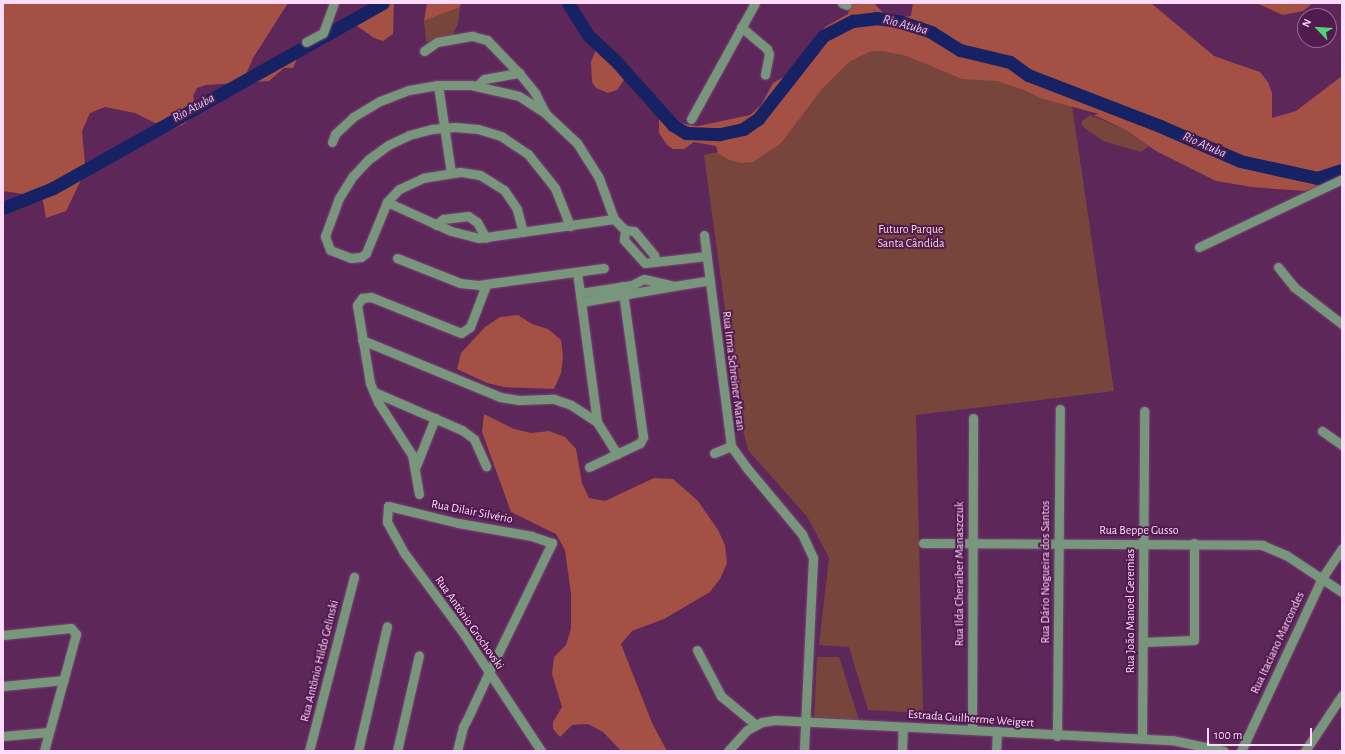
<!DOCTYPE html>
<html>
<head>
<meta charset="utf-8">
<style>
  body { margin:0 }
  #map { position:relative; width:1345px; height:754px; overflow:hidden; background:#5d275a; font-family:"Alegreya Sans",sans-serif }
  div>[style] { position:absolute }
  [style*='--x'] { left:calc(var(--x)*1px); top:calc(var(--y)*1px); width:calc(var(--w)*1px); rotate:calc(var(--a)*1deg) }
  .green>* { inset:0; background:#78453d }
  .forest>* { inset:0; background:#a55044 }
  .river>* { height:13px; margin:-6.5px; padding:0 6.5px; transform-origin:6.5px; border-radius:6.5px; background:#162263 }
  .roads { filter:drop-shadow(0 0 1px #7a4777) drop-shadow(0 0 1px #7a4777) }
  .minor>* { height:9px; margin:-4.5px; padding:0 4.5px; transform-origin:4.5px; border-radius:4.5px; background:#77967c }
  span { translate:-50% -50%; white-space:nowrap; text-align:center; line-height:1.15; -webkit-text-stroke:4px #521b4f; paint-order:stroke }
  .park-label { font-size:12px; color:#f0d7d2 }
  .street-label { font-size:12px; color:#fddbf9 }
  .water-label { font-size:13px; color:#c6d5fd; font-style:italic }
  .frame { position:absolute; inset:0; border:4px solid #fddbf9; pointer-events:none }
  .north { position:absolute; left:1297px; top:8px; width:40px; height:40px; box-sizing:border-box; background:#521b4f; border:1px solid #966893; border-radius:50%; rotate:295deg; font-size:11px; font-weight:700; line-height:16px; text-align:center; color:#fddbf9 }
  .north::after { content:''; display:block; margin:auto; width:14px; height:18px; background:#4ed676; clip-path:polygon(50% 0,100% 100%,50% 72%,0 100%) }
  .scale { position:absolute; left:1207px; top:728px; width:105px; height:18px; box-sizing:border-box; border:2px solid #fddbf9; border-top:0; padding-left:5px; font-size:12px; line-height:14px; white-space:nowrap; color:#fddbf9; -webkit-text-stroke:3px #521b4f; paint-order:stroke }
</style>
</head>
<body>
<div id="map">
  <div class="green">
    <div style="clip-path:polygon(460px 7px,458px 24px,449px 41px,434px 47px,426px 41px,424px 21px)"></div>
    <div style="clip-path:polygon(884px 29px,1071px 99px,1114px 391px,916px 415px,923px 713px,868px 710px,849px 647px,819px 645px,829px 558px,808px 518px,748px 450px,740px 419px,704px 155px,760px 143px)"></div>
    <div style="clip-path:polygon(1090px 115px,1126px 130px,1149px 146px,1141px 152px,1103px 141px,1082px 126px,1082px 121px)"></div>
    <div style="clip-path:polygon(817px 657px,839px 657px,859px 720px,814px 717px)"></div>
  </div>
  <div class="forest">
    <div style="clip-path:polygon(3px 3px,288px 3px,253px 58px,245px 77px,247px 81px,253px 80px,301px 50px,293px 68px,284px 68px,269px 81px,206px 85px,197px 88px,193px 96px,195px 109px,193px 116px,184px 124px,173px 129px,165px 128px,135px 113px,105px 107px,90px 113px,82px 131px,85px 164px,81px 180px,66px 211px,46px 218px,43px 201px,37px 196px,3px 191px)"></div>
    <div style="clip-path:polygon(381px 3px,394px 3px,393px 34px,383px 41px,374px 38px,350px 21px)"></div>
    <div style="clip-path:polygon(427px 3px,461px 3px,460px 7px,424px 21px)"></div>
    <div style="clip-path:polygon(851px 3px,874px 3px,883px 13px,903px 17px,911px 16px,913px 3px,1151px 3px,1214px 56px,1260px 72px,1268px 82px,1272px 93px,1272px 118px,1296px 111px,1342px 76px,1342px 176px,1314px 189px,1304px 191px,1252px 187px,1216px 181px,1156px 151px,1126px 130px,1094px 115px,1099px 114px,1040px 98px,1024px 90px,997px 81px,962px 79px,907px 56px,883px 51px,871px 51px,849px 62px,822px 89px,781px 143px,753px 162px,741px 163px,729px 160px,718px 153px,716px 146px,694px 142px,684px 149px,673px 149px,667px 145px,659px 133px,659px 112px,685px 124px,698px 126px,750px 115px,761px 105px,773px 83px,787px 75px,825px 27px,848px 14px)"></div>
    <div style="clip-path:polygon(1256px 3px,1313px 3px,1303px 11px,1283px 15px)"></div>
    <div style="clip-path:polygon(597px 47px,624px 80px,617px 90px,608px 93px,596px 88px,592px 82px,591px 62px)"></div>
    <div style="clip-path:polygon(518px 315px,532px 324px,548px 329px,561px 340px,563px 357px,561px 373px,554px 389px,504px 387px,487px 383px,457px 369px,461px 353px,485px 327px,500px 317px)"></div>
    <div style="clip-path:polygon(484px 414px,514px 429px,531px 433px,549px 431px,565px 437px,576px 449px,582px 483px,589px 498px,605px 501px,654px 478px,673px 479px,698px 501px,718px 530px,725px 545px,727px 563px,720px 579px,710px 592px,664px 619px,632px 631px,621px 644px,652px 723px,667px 751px,621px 751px,603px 732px,588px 724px,572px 725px,560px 737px,553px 729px,553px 722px,562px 707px,552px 674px,554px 657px,566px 645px,571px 629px,571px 594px,565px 550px,556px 534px,511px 512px,482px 432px)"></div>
  </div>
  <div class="river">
    <div style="--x:568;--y:3;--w:39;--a:58"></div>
    <div style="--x:589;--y:36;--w:34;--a:43"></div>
    <div style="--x:614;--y:59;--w:89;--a:48.2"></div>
    <div style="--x:673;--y:125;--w:15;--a:32"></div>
    <div style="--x:686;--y:133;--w:34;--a:2"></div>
    <div style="--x:720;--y:134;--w:24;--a:-12"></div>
    <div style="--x:743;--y:129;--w:18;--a:-34"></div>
    <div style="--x:758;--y:119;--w:105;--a:-51.9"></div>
    <div style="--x:823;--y:36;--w:34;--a:-27"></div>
    <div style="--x:853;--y:21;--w:23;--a:-7"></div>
    <div style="--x:876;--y:18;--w:22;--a:8"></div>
    <div style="--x:898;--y:21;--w:35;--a:18"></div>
    <div style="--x:931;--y:32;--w:34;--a:32"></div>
    <div style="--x:960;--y:50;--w:51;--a:13.5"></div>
    <div style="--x:1010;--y:62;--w:22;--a:36"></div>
    <div style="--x:1028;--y:75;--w:142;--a:21.1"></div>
    <div style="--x:1160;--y:126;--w:87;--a:23.6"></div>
    <div style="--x:1240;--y:161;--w:79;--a:12.4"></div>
    <div style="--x:1317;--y:178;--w:26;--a:-18"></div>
    <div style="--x:3;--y:208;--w:54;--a:-21.8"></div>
    <div style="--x:53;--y:188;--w:378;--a:-29.3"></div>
  </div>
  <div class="roads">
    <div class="minor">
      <div style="--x:842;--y:3;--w:5;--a:22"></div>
      <div style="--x:741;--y:27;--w:34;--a:40"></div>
      <div style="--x:767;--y:49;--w:5;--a:68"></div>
      <div style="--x:769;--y:54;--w:21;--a:101"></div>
      <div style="--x:306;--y:42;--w:19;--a:-28"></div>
      <div style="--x:323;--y:33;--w:32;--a:-70"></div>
      <div style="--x:424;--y:51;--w:16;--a:-35"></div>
      <div style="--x:437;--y:42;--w:36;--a:-10"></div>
      <div style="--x:472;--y:36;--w:16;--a:15"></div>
      <div style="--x:487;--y:40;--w:46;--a:45.9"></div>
      <div style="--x:519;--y:73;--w:26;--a:51"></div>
      <div style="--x:535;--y:93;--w:22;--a:63"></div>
      <div style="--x:438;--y:85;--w:89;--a:81.6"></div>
      <div style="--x:477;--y:86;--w:10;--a:-45"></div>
      <div style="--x:484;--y:79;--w:36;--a:-10"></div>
      <div style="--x:691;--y:119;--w:132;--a:-61.1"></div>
      <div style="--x:332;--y:142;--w:9;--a:-69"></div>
      <div style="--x:335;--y:134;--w:25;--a:-43"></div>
      <div style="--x:353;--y:117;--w:31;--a:-31"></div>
      <div style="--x:380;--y:101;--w:31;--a:-21"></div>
      <div style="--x:409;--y:90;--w:29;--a:-10"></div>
      <div style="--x:438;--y:85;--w:33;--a:0"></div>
      <div style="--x:471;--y:85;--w:49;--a:12.9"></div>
      <div style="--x:519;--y:96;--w:31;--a:33"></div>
      <div style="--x:545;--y:113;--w:44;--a:43.2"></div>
      <div style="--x:577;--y:143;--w:41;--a:57.8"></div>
      <div style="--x:599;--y:178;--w:44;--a:69.9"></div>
      <div style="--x:614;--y:219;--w:16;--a:45"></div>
      <div style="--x:625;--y:230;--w:9;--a:6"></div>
      <div style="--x:634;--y:231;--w:31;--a:50"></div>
      <div style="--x:654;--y:255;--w:7;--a:74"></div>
      <div style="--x:387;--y:202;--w:70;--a:24.4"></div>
      <div style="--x:451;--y:231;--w:29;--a:14"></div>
      <div style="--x:479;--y:238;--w:136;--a:-8"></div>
      <div style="--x:436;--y:225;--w:9;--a:-41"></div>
      <div style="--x:443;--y:219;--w:25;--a:-7"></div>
      <div style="--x:468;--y:216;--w:11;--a:34"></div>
      <div style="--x:477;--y:222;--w:18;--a:61"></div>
      <div style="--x:625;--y:230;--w:10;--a:96"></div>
      <div style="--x:624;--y:240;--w:31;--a:48"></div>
      <div style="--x:645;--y:263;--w:62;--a:-6.4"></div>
      <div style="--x:523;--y:232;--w:24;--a:-105"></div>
      <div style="--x:517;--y:209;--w:23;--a:-124"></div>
      <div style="--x:504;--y:190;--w:28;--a:-148"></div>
      <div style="--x:480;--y:175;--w:20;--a:-171"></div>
      <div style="--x:460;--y:172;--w:37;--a:171"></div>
      <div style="--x:423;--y:178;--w:26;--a:155"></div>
      <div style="--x:399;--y:189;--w:18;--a:133"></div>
      <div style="--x:387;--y:202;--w:55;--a:112.4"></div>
      <div style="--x:366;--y:253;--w:6;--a:141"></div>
      <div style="--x:361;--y:257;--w:10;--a:174"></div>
      <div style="--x:351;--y:258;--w:22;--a:-159"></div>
      <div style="--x:330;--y:250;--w:15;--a:-110"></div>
      <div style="--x:325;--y:236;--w:40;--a:-69.8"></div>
      <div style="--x:339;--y:198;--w:26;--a:-58"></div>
      <div style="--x:353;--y:176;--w:23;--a:-47"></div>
      <div style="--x:369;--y:159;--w:24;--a:-36"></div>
      <div style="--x:388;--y:145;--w:23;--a:-25"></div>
      <div style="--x:409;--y:135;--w:24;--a:-15"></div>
      <div style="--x:432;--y:129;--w:23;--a:-5"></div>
      <div style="--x:455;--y:127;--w:23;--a:5"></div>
      <div style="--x:478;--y:129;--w:24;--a:17"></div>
      <div style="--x:501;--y:136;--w:32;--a:34"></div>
      <div style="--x:528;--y:154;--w:43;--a:51.5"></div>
      <div style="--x:555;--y:188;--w:41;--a:68.5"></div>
      <div style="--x:704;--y:235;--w:213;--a:82.7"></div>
      <div style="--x:731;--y:446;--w:26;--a:54"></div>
      <div style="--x:746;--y:467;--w:87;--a:50.1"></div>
      <div style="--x:802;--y:534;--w:26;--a:65"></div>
      <div style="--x:813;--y:558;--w:193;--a:92.7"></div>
      <div style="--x:1199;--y:247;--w:158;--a:-25.4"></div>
      <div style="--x:397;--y:258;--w:68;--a:21.6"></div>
      <div style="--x:460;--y:283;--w:18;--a:6"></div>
      <div style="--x:478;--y:285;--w:127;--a:-7.7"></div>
      <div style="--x:1278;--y:267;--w:26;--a:51"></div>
      <div style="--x:1294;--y:287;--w:61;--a:37.6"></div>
      <div style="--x:577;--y:272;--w:151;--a:82.4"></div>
      <div style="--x:674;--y:286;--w:36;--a:-9"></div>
      <div style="--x:580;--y:293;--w:53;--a:-8.7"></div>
      <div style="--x:632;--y:285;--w:13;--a:-27"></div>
      <div style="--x:644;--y:279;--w:31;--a:13"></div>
      <div style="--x:674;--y:286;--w:94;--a:170.2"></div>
      <div style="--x:362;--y:340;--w:149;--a:22.4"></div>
      <div style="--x:500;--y:397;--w:19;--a:9"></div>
      <div style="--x:519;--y:400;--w:35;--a:-2"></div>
      <div style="--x:554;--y:399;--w:18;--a:19"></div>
      <div style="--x:571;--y:405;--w:31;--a:33"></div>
      <div style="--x:597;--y:422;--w:38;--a:58"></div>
      <div style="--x:374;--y:392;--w:96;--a:23.4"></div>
      <div style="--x:462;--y:430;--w:15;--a:37"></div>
      <div style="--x:474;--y:439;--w:30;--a:66"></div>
      <div style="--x:1322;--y:431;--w:24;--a:35"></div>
      <div style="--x:714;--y:453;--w:18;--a:-22"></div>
      <div style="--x:416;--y:466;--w:52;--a:-68.4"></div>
      <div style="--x:589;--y:467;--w:56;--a:-25.2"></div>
      <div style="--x:640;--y:443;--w:7;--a:-63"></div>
      <div style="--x:643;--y:437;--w:152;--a:-97.9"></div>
      <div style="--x:419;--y:494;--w:40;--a:-100"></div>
      <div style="--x:412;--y:455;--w:63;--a:-122.7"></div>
      <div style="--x:378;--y:402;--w:21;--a:-113"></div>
      <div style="--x:370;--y:383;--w:79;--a:-99.5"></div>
      <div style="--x:357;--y:305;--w:9;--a:-54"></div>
      <div style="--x:362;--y:298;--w:9;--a:-6"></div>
      <div style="--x:371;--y:297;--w:97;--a:21.8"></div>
      <div style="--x:461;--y:333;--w:11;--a:-34"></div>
      <div style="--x:470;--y:327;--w:45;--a:-69.1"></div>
      <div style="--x:923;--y:543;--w:339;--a:0.3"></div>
      <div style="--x:1262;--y:545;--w:26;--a:23"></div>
      <div style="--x:1286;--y:555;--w:67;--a:33.5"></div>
      <div style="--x:3;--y:635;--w:68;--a:-5.9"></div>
      <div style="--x:71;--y:628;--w:8;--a:50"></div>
      <div style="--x:76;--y:634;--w:121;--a:105.3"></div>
      <div style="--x:1143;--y:642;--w:51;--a:-2.2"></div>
      <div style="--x:1194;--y:640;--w:97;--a:-90"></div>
      <div style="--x:697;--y:650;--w:52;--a:62.4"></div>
      <div style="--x:721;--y:696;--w:44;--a:39.5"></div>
      <div style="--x:3;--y:686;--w:61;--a:-5.6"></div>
      <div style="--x:972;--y:730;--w:312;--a:-89.8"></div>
      <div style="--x:3;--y:736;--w:46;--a:-5"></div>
      <div style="--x:1057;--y:736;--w:327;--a:-89.5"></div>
      <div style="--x:1142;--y:738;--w:327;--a:-89.6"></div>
      <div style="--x:309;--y:751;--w:180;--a:-75.5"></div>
      <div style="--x:358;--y:751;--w:128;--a:-76.9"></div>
      <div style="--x:397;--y:751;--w:98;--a:-77.1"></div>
      <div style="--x:457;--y:751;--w:25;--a:-76"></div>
      <div style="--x:463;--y:727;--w:16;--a:-63"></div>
      <div style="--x:470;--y:713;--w:45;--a:-65.1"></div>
      <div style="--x:489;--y:672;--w:144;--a:-64"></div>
      <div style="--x:552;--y:543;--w:21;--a:-161"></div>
      <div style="--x:532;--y:536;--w:75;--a:-170"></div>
      <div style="--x:458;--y:523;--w:72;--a:-166.3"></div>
      <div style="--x:388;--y:506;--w:16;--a:94"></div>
      <div style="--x:387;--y:522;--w:37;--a:61"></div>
      <div style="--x:405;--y:554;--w:99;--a:53.6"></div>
      <div style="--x:464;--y:634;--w:45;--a:56.7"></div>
      <div style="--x:489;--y:672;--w:95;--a:56.6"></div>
      <div style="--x:728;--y:751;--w:28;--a:-48"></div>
      <div style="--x:747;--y:730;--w:17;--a:-28"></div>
      <div style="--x:762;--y:722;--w:13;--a:-9"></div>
      <div style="--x:775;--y:720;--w:398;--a:2.9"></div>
      <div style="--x:1172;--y:740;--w:53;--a:11.9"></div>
      <div style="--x:902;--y:751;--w:24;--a:-88"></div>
      <div style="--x:996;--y:751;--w:20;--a:-87"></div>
      <div style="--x:1241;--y:751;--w:191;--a:-64.9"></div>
      <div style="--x:1322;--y:578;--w:36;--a:-56"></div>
      <div style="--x:1305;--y:751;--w:67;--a:-56.5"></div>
    </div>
  </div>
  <div class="park-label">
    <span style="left:911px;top:237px">Futuro Parque<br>Santa Cândida</span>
  </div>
  <div class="street-label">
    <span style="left:733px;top:371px;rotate:83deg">Rua Irma Schreiner Maran</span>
    <span style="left:472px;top:512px;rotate:11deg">Rua Dilair Silvério</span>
    <span style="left:1139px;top:531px">Rua Beppe Gusso</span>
    <span style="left:1046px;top:572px;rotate:-90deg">Rua Dário Nogueira dos Santos</span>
    <span style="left:960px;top:574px;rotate:-90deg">Rua Ilda Cheraiber Manaszczuk</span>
    <span style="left:1131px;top:611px;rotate:-90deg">Rua João Manoel Geremias</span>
    <span style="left:469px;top:623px;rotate:55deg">Rua Antônio Grochovski</span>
    <span style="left:1278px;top:643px;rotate:-65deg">Rua Itaciano Marcondes</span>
    <span style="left:320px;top:661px;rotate:-76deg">Rua Antônio Hildo Gelinski</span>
    <span style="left:971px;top:719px;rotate:4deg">Estrada Guilherme Weigert</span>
  </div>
  <div class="water-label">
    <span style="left:905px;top:26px;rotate:15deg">Rio Atuba</span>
    <span style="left:194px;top:109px;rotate:-29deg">Rio Atuba</span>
    <span style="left:1204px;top:146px;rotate:24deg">Rio Atuba</span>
  </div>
  <div class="frame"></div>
  <div class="north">N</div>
  <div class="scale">100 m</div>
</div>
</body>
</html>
